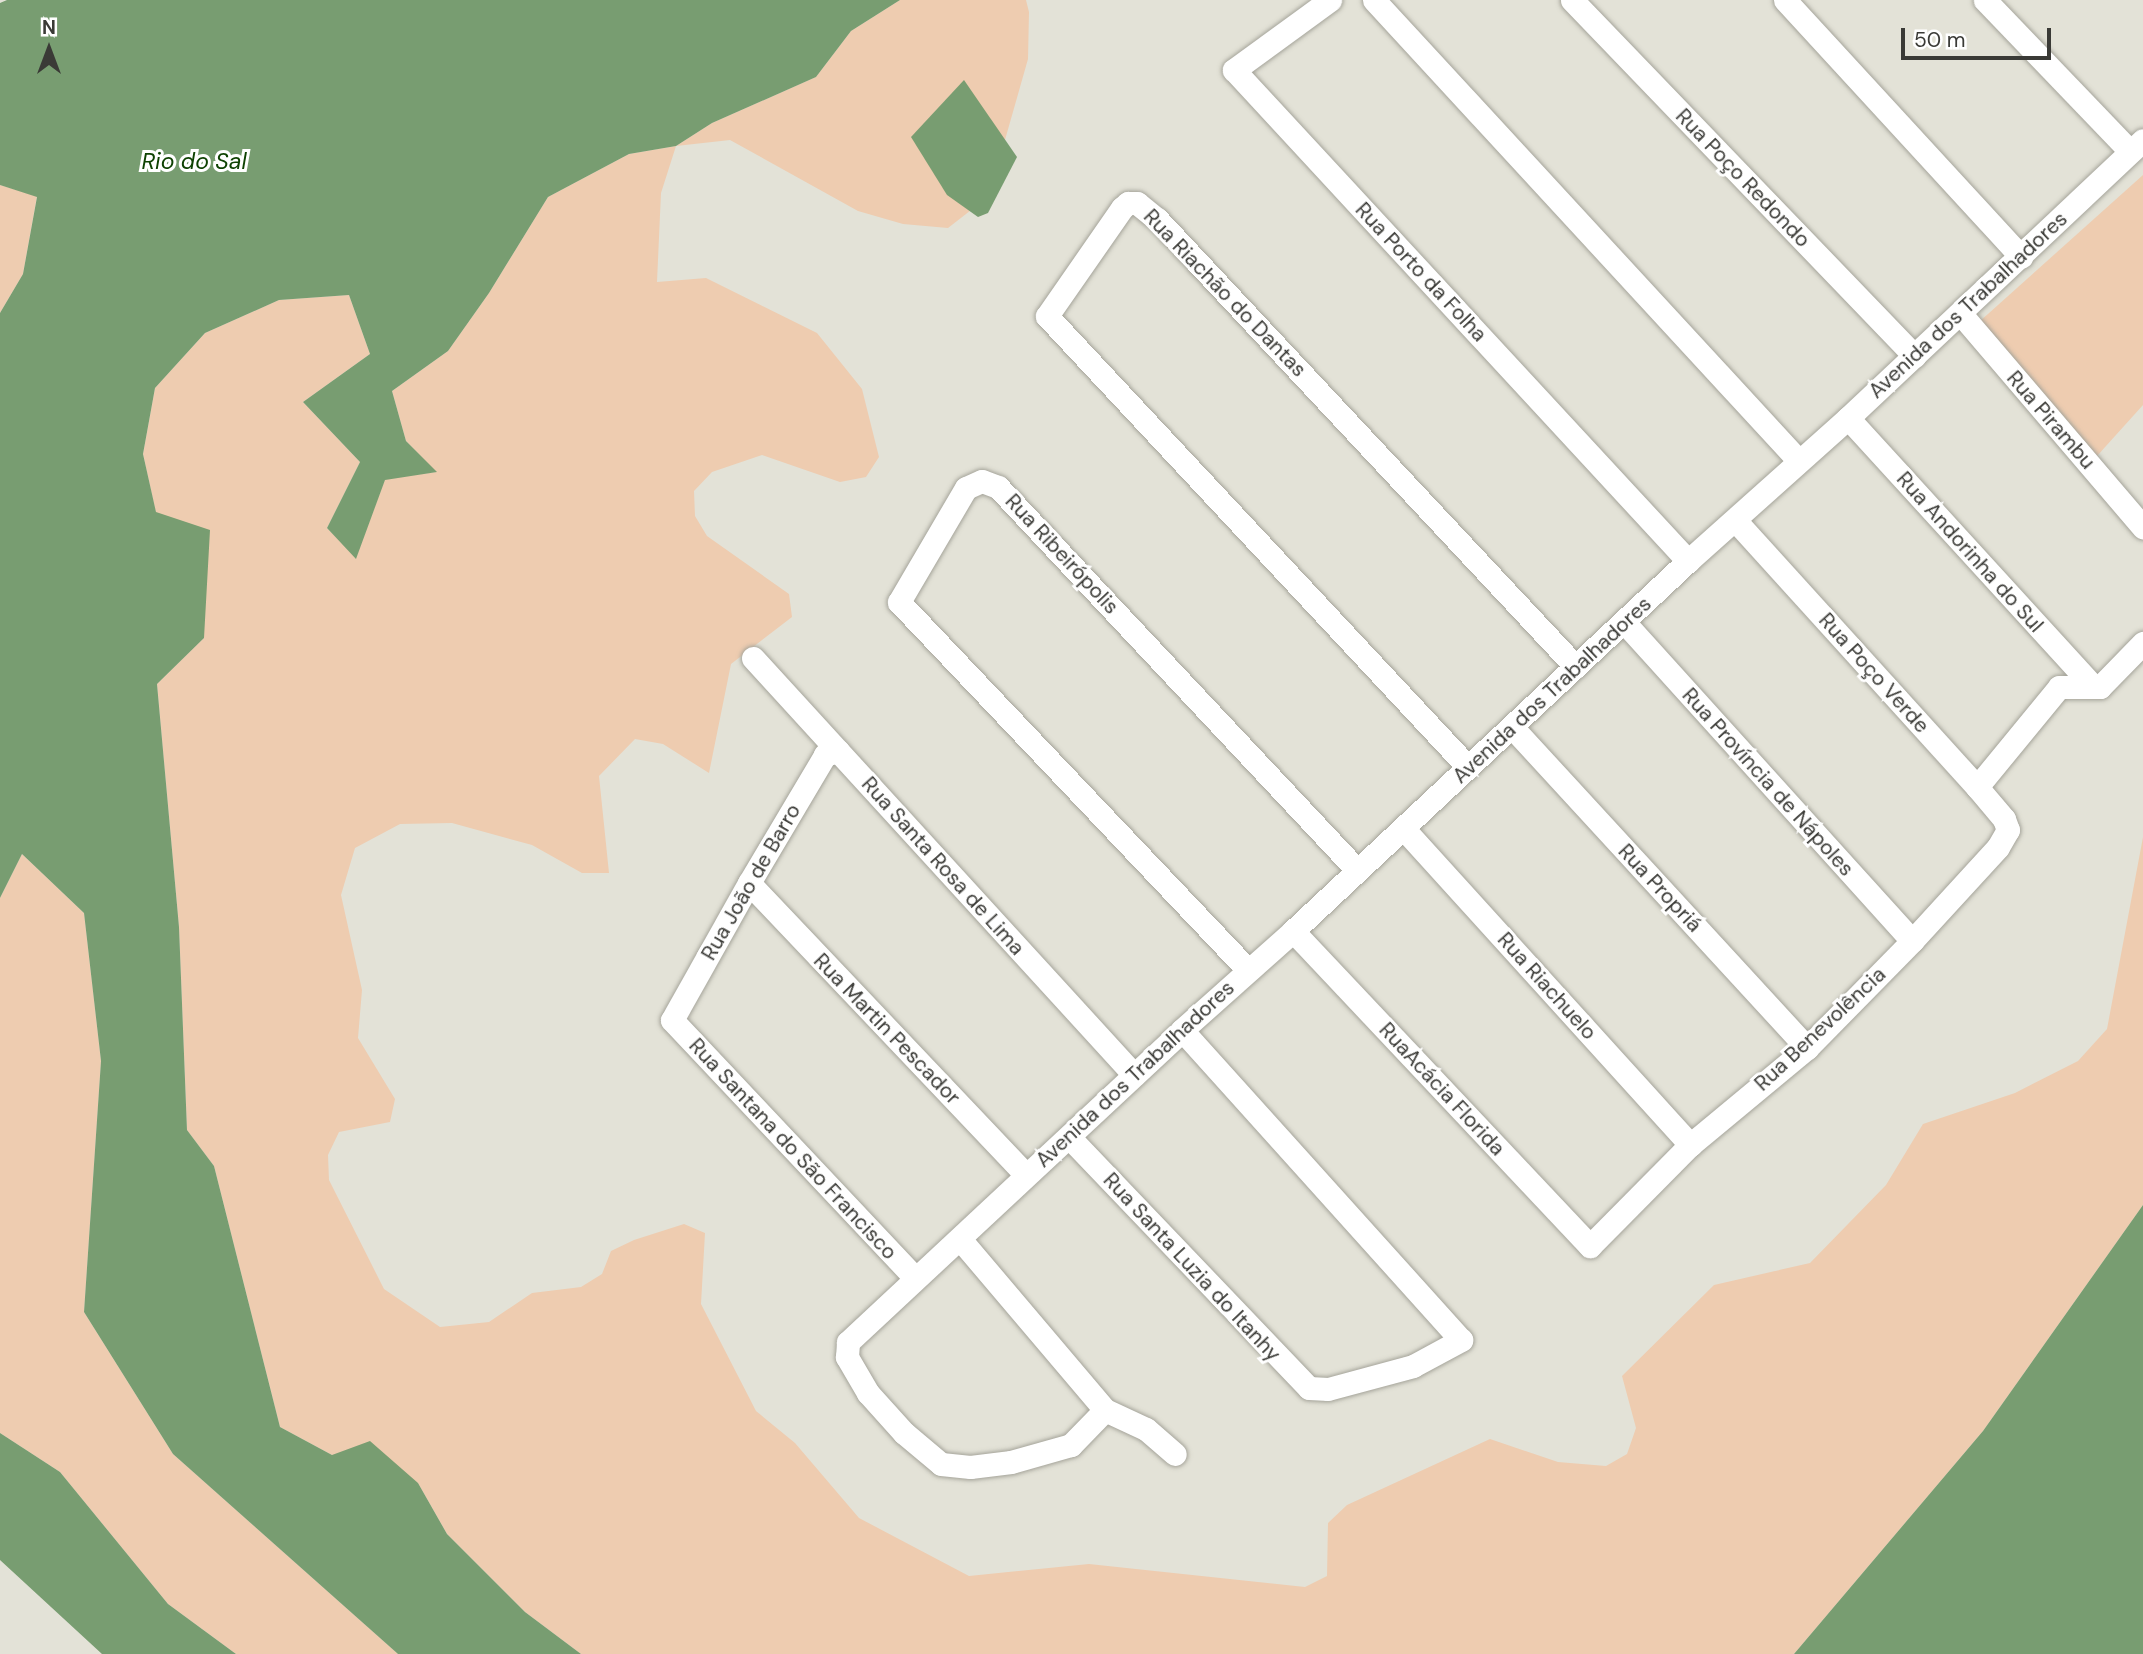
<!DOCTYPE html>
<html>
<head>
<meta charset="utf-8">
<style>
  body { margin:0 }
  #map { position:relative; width:2143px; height:1654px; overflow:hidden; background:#e3e2d7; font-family:"DM Sans",sans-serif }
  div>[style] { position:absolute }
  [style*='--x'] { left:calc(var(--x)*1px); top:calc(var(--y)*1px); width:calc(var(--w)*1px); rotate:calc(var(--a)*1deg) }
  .green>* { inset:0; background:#eeccb0 }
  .water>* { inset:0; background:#789d71 }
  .roads { filter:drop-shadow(0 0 2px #a5a49a) drop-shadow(0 0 2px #a5a49a) }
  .minor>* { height:23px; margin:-11.5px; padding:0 11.5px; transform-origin:11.5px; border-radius:11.5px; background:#fff }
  span { translate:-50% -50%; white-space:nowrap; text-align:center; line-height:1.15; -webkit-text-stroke:6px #fff; paint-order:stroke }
  .street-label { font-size:21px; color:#3a3a36 }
  .water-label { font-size:23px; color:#0e4202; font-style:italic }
  .north { position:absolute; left:14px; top:14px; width:70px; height:70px; -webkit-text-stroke:5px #fff; paint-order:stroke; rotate:0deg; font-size:19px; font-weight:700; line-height:28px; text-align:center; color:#3a3a36 }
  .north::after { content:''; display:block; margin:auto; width:24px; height:32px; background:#3a3a36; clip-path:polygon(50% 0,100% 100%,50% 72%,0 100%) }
  .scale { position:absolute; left:1901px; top:28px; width:150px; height:32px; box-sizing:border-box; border:4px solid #3a3a36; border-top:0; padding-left:9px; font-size:21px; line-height:24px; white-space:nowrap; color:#3a3a36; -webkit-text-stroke:5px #fff; paint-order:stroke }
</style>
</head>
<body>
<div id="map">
  <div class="green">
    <div style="clip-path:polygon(900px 0,1026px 0,1029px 12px,1028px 59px,993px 182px,984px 200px,948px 228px,903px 224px,858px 211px,730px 140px,676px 146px,661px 193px,657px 282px,706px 278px,817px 333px,862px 389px,879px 457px,866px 477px,840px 482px,762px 455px,712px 472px,694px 491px,695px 516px,707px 536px,789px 594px,792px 617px,731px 664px,709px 773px,663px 744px,635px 739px,599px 776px,609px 873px,582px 873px,532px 845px,452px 823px,400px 824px,355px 848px,341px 895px,362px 990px,358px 1038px,395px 1099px,390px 1122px,339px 1132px,328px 1155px,329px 1180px,384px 1289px,440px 1327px,489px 1322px,532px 1293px,581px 1287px,602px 1274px,611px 1251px,634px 1240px,684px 1224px,705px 1233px,701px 1304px,756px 1411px,795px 1443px,859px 1518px,969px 1576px,1089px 1564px,1305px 1587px,1327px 1576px,1328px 1523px,1347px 1505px,1490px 1439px,1558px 1462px,1606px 1466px,1627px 1454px,1636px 1428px,1622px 1376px,1714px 1285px,1810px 1263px,1886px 1185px,1923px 1124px,2015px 1093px,2078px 1061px,2107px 1029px,2143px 837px,2143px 1205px,1983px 1431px,1794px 1654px,581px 1654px,525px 1612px,447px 1534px,418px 1483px,332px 1455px,280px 1427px,214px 1166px,187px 1130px,179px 927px,157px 684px,204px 638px,156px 513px,143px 454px,155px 388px,205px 333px,279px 300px,349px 295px,370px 354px,303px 402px,360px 462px,327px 528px,356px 558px,385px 479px,436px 472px,406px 441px,392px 391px,448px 351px,489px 293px,548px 197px,629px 154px,676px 146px,712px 123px,816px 77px,851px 31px)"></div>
    <div style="clip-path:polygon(2143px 175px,2143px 405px,2097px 456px,1979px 322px)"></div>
    <div style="clip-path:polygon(0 185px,37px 196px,23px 274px,0 313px)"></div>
    <div style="clip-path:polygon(22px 854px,84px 913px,101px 1061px,84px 1312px,173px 1454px,398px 1654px,236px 1654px,168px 1604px,60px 1472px,0 1433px,0 898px)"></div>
  </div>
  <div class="water">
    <div style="clip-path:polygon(7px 0,900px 0,851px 31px,816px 77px,712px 123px,676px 146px,629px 154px,548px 197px,489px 293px,448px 351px,392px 391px,406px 441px,437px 472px,385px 480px,356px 559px,327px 528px,360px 462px,303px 402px,370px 354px,349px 295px,279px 300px,205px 333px,155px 388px,143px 454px,156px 512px,210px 530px,204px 638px,157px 684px,179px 927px,187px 1130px,214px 1166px,280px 1427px,332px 1455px,370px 1441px,418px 1483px,447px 1534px,525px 1612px,581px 1654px,398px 1654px,173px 1454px,84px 1312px,101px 1061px,84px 913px,22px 854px,0 898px,0 313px,23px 274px,37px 197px,0 185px,0 3px)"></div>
    <div style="clip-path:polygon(964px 80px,1017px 157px,988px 213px,978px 217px,947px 195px,911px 137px)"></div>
    <div style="clip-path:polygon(2143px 1205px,2143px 1654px,1794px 1654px,1983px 1431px)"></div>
    <div style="clip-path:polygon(0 1433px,60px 1472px,168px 1604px,236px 1654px,102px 1654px,0 1560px)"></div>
  </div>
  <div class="roads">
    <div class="minor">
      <div style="--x:1330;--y:0;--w:119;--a:143.9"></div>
      <div style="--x:1234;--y:70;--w:669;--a:47.24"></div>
      <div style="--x:1374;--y:0;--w:627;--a:47.33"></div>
      <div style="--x:1572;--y:0;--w:494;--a:46.1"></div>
      <div style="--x:1785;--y:0;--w:349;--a:47.4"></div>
      <div style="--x:1985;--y:0;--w:209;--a:46.2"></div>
      <div style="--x:1960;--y:313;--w:282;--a:49.5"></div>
      <div style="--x:1848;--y:418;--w:363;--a:47.6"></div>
      <div style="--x:1625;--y:623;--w:428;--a:47.9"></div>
      <div style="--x:753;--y:658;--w:565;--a:47.58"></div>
      <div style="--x:1512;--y:727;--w:436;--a:47.4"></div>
      <div style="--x:838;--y:751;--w:14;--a:163"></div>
      <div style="--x:825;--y:755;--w:149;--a:120.7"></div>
      <div style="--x:749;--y:883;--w:157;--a:119.3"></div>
      <div style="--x:672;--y:1020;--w:354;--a:46.7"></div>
      <div style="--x:1468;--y:767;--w:617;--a:-133.03"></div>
      <div style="--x:1047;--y:316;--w:131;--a:-55.2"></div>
      <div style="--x:1122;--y:208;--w:8;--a:-40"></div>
      <div style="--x:1128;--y:203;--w:9;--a:0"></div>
      <div style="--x:1137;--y:203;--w:26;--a:39"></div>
      <div style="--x:1157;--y:219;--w:613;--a:46.92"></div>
      <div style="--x:1977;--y:787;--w:129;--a:-50.6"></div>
      <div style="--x:2059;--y:687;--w:41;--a:0"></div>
      <div style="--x:2100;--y:687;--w:62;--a:-45.7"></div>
      <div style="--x:1403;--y:828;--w:428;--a:47.8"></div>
      <div style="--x:749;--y:883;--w:402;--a:46.5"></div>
      <div style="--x:1293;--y:931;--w:433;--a:46.7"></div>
      <div style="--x:1590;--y:1246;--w:142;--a:-45.3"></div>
      <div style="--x:1690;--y:1145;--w:152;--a:-39.7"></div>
      <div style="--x:1807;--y:1048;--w:150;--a:-45.5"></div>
      <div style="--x:1912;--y:941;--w:127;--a:-47.5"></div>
      <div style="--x:1998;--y:847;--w:20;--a:-60"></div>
      <div style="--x:2008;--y:830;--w:12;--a:-110"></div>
      <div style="--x:2004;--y:819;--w:42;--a:-130.2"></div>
      <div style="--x:1977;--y:787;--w:360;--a:-132.2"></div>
      <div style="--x:1248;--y:970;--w:507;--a:-133.48"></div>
      <div style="--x:899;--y:602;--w:132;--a:-59.6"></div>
      <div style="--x:966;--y:488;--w:17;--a:-24"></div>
      <div style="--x:982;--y:481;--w:17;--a:21"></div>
      <div style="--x:998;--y:487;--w:525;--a:46.85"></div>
      <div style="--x:1069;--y:1137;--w:347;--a:46.3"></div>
      <div style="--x:1309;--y:1388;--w:19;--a:3"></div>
      <div style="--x:1328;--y:1389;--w:88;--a:-15.1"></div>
      <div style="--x:1413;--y:1366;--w:55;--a:-28.4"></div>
      <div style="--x:1461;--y:1340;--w:417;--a:-132"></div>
      <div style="--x:960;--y:1239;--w:224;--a:49.7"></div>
      <div style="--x:1105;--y:1410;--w:49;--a:134.2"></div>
      <div style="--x:1071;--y:1445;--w:62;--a:164.2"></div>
      <div style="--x:1011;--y:1462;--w:41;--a:173"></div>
      <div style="--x:970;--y:1467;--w:29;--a:-174"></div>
      <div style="--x:941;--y:1464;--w:48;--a:-140"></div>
      <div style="--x:904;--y:1433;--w:54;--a:-132"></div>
      <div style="--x:868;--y:1393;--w:42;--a:-120.3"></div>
      <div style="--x:847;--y:1357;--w:15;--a:-86"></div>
      <div style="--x:848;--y:1342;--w:457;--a:-43"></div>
      <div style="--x:1182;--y:1030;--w:149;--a:-41.7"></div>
      <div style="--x:1293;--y:931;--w:541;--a:-43.13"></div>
      <div style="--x:1688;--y:561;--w:215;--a:-41.8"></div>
      <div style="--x:1848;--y:418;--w:405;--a:-43.3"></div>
      <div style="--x:1105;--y:1410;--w:45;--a:24.9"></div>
      <div style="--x:1146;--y:1429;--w:38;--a:41"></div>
    </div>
  </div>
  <div class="street-label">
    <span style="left:1743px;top:178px;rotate:46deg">Rua Poço Redondo</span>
    <span style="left:1421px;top:272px;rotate:47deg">Rua Porto da Folha</span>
    <span style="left:1225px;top:293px;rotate:46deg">Rua Riachão do Dantas</span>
    <span style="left:1968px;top:305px;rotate:-43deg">Avenida dos Trabalhadores</span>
    <span style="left:2051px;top:420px;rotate:49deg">Rua Pirambu</span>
    <span style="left:1970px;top:552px;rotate:48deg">Rua Andorinha do Sul</span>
    <span style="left:1062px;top:554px;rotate:47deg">Rua Ribeirópolis</span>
    <span style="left:1874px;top:673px;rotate:48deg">Rua Poço Verde</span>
    <span style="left:1552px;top:690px;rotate:-43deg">Avenida dos Trabalhadores</span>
    <span style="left:1768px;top:782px;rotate:48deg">Rua Província de Nápoles</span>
    <span style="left:943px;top:866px;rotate:48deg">Rua Santa Rosa de Lima</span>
    <span style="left:751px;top:882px;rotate:-60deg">Rua João de Barro</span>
    <span style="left:1660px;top:888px;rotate:47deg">Rua Propriá</span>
    <span style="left:1547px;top:986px;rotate:48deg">Rua Riachuelo</span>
    <span style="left:887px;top:1029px;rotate:46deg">Rua Martin Pescador</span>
    <span style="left:1820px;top:1029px;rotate:-43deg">Rua Benevolência</span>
    <span style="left:1135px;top:1074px;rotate:-43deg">Avenida dos Trabalhadores</span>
    <span style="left:1442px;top:1089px;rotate:47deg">RuaAcácia Florida</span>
    <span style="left:793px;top:1149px;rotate:47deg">Rua Santana do São Francisco</span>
    <span style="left:1192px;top:1267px;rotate:47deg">Rua Santa Luzia do Itanhy</span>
  </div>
  <div class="water-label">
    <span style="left:194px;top:161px">Rio do Sal</span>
  </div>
  <div class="north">N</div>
  <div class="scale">50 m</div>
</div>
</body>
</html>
